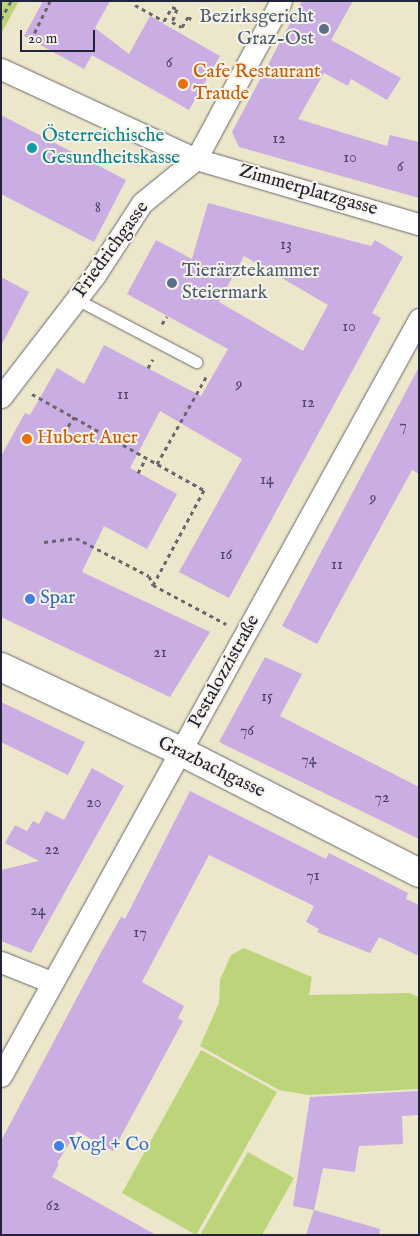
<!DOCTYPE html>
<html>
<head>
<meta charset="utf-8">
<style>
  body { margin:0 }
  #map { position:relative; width:420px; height:1236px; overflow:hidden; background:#ece6ca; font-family:"IM FELL English",serif }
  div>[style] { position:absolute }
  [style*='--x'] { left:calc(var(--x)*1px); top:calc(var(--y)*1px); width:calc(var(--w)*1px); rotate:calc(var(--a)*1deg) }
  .green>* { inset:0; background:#bdd57a }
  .building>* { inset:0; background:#caade3 }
  .path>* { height:3px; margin-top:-1.5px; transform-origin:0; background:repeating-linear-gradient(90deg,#69676d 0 4px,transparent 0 8px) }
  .roads { filter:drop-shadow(0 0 1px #69676d) drop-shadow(0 0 1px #69676d) }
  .lane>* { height:11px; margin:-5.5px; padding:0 5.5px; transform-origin:5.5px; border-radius:5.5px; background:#fff }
  .street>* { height:21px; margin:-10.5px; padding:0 10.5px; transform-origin:10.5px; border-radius:10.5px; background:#fff }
  .primary>* { height:28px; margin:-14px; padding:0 14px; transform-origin:14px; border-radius:14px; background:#fff }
  .dots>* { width:14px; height:14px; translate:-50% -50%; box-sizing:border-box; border:2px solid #f7f3e8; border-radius:50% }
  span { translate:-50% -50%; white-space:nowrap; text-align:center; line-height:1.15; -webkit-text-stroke:4px #f7f3e8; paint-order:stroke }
  .number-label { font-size:16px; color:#4c4565 }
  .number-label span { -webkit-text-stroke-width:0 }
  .service-label { font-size:19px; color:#4e5e75 }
  .right { translate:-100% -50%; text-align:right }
  .left { translate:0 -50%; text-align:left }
  .food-label { font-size:19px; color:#c56008 }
  .culture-label { font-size:19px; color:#0d838f }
  .street-label { font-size:19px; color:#22223b }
  .shop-label { font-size:19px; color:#366cbe }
  .frame { position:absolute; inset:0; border:2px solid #22223b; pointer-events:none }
  .scale { position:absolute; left:20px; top:30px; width:75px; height:22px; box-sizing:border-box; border:2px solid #22223b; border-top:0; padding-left:6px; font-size:15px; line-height:18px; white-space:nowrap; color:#22223b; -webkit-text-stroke:4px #f7f3e8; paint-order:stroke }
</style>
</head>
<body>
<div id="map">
  <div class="green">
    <div style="clip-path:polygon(1px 1px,19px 1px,1px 34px)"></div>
    <div style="clip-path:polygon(244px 948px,312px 977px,309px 995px,409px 993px,419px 997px,419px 1089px,309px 1095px,279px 1090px,200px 1046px,219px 1003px,220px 980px,231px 955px)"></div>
    <div style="clip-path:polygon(201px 1050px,277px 1092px,196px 1235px,122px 1193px)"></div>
    <div style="clip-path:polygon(248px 1152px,294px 1178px,262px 1235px,200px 1235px)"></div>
  </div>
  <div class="building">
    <div style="clip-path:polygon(43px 1px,110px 1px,95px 28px,129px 54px,150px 16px,220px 56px,189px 110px,92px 55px,84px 69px,24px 36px)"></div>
    <div style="clip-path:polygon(302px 1px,353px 1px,331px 40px,401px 78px,387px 100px,351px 79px,348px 86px,324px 73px,298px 119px,387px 146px,390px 135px,419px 142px,419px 198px,239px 147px,232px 132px)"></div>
    <div style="clip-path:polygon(1px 115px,126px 180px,94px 242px,1px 194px)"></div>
    <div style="clip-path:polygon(evenodd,208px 203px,371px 246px,375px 240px,403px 257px,372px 313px,381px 318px,229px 598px,179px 572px,242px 459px,160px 411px,130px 468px,177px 494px,147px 549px,104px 526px,82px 572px,210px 632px,170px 697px,1px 617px,1px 456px,25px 413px,30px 415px,57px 368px,84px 384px,104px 345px,201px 396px,228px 349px,127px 294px,156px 240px,192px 259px,208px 203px,244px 256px,328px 305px,303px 351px,219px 302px,244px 256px)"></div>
    <div style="clip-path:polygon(1px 277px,29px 292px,1px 346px)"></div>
    <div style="clip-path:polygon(419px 367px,419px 474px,412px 470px,317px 644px,282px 626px)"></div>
    <div style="clip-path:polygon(265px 657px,302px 674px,280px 716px,419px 787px,419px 839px,219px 742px)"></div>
    <div style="clip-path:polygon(1px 702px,85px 742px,68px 775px,1px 742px)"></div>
    <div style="clip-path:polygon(92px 768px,124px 786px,31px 953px,1px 941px,1px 870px,39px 861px,5px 843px,15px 825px,27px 831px,33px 821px,39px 824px,46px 811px,64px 820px)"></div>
    <div style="clip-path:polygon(190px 791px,326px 859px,329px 853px,408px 893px,406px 899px,419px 905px,419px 956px,379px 937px,370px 953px,317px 932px,319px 929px,306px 922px,314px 906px,209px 855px,142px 982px,184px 1006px,178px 1018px,183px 1021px,113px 1151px,77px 1131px,57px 1163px,59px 1164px,52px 1177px,156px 1235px,1px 1235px,1px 1141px,98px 958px,121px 917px,125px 919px)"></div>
    <div style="clip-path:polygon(419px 1091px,419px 1115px,402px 1116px,403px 1144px,359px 1146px,355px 1172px,323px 1168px,314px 1210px,293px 1206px,310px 1097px)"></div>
    <div style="clip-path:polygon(314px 1210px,380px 1229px,379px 1235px,306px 1235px)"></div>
  </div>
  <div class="path">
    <div style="--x:135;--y:5;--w:33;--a:29"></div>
    <div style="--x:164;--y:21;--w:16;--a:-60"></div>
    <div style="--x:172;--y:7;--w:5;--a:22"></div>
    <div style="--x:177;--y:9;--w:14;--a:111"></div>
    <div style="--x:172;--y:22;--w:11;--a:27"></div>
    <div style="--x:182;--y:27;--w:12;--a:-59"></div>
    <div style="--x:188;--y:17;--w:6;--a:31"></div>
    <div style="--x:1;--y:19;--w:21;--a:-61"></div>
    <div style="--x:31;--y:40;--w:43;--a:-64"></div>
    <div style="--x:162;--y:324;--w:9;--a:-58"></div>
    <div style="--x:148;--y:368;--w:10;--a:-61"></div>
    <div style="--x:32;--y:394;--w:197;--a:29.2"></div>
    <div style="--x:204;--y:490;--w:108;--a:118.2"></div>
    <div style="--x:64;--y:433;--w:19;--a:-58"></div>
    <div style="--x:157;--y:464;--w:100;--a:-60.6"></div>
    <div style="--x:138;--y:473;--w:17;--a:-62"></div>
    <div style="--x:44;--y:542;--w:32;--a:-7"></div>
    <div style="--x:76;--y:538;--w:82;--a:27.5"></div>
    <div style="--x:149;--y:576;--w:10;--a:66"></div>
    <div style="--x:153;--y:585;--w:83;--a:28.1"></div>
  </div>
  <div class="roads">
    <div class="lane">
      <div style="--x:76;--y:299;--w:136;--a:27.7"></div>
    </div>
    <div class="street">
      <div style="--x:1;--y:69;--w:215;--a:24.8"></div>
      <div style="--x:196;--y:159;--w:232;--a:16.3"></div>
      <div style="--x:1;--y:397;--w:154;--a:-52.4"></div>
      <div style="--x:95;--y:275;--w:86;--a:-56.9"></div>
      <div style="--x:142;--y:203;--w:70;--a:-39.2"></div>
      <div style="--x:196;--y:159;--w:179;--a:-61.7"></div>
      <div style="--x:1;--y:962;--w:54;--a:21.8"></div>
      <div style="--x:1;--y:1076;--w:865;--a:-61.09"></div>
    </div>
    <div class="primary">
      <div style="--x:1;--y:667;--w:198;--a:25.1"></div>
      <div style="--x:180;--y:751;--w:268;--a:27"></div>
    </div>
  </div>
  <div class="dots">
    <div style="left:324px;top:29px;background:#5c6f8a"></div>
    <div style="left:183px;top:84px;background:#e8710a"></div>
    <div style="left:32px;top:148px;background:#0f9aa8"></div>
    <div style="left:172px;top:283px;background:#5c6f8a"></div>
    <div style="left:27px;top:439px;background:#e8710a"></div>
    <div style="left:30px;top:599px;background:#3f7fe0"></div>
    <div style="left:59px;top:1146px;background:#3f7fe0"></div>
  </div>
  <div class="number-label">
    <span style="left:169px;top:63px">6</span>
    <span style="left:279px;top:139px">12</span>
    <span style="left:350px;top:158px">10</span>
    <span style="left:400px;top:167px">6</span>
    <span style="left:98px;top:208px">8</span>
    <span style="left:286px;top:245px">13</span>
    <span style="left:349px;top:327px">10</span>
    <span style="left:239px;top:385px">9</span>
    <span style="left:123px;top:395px">11</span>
    <span style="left:308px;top:403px">12</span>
    <span style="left:403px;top:426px">7</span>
    <span style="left:267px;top:480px">14</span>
    <span style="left:373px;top:499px">9</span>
    <span style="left:226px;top:555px">16</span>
    <span style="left:337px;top:565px">11</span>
    <span style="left:160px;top:653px">21</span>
    <span style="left:267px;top:697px">15</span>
    <span style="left:247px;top:731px">76</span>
    <span style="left:309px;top:760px">74</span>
    <span style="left:382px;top:798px">72</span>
    <span style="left:94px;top:803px">20</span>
    <span style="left:52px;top:850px">22</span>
    <span style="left:313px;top:876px">71</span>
    <span style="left:38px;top:911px">24</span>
    <span style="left:140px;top:933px">17</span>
    <span style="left:53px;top:1206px">62</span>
  </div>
  <div class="service-label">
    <span class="right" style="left:314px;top:29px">Bezirksgericht<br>Graz-Ost</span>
    <span class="left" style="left:182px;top:283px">Tierärztekammer<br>Steiermark</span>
  </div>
  <div class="food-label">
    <span class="left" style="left:193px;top:84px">Cafe Restaurant<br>Traude</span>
    <span class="left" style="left:37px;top:439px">Hubert Auer</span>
  </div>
  <div class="culture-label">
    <span class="left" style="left:42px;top:148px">Österreichische<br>Gesundheitskasse</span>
  </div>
  <div class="street-label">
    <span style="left:308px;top:191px;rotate:16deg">Zimmerplatzgasse</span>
    <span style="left:112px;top:250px;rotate:-54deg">Friedrichgasse</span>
    <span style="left:225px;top:672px;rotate:-61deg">Pestalozzistraße</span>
    <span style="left:211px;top:768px;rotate:26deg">Grazbachgasse</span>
  </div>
  <div class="shop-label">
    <span class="left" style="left:40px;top:599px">Spar</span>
    <span class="left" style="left:69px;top:1146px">Vogl + Co</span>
  </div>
  <div class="frame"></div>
  <div class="scale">20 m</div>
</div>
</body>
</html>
